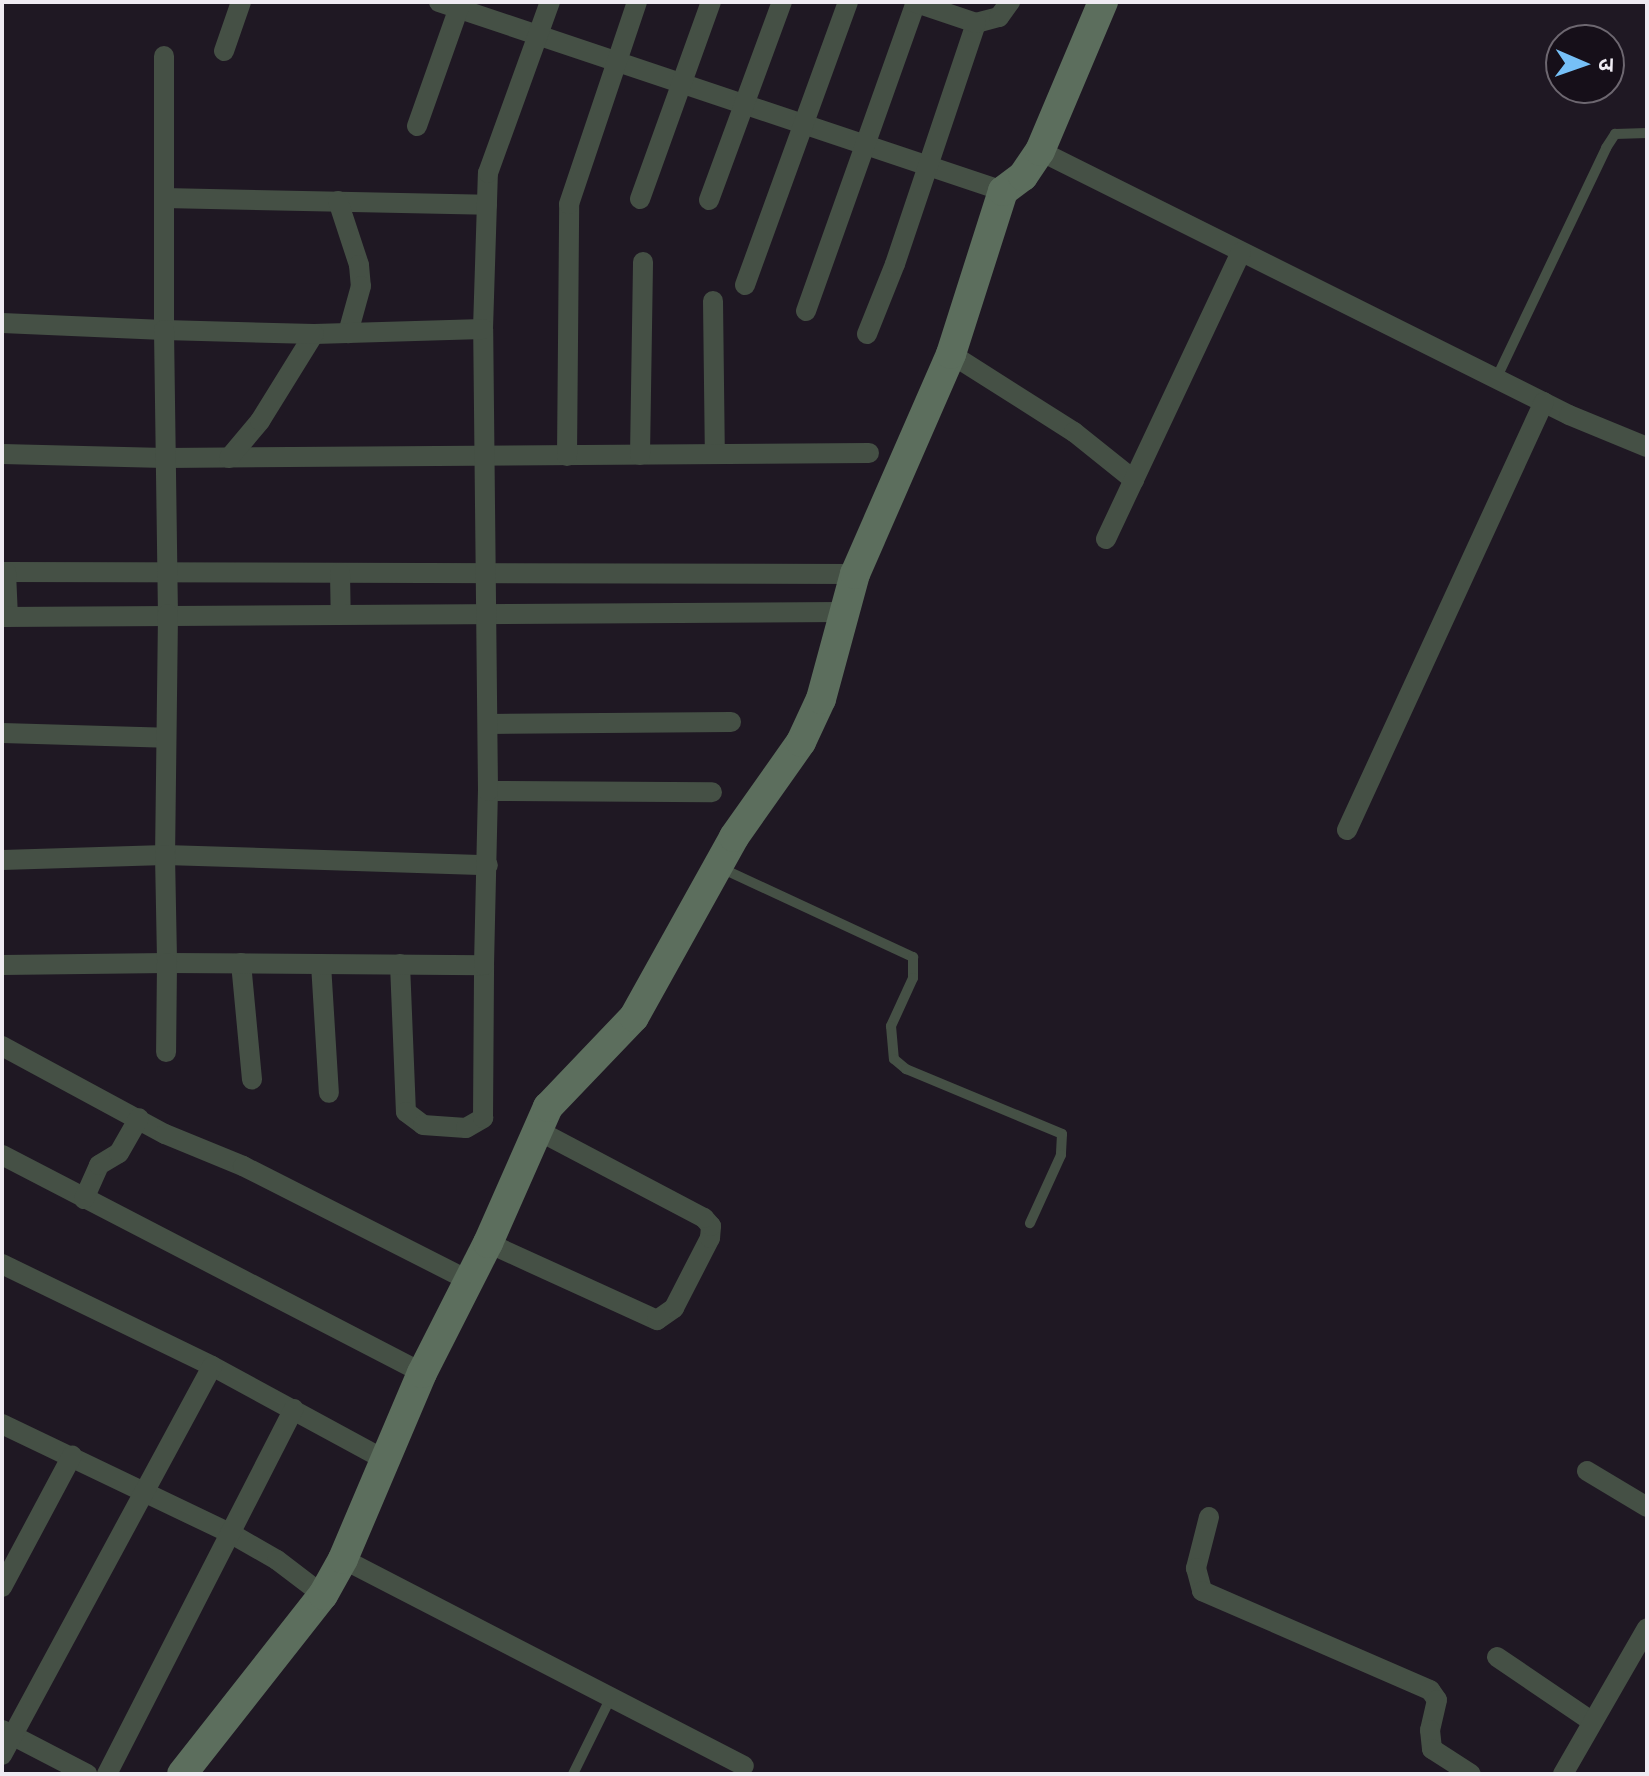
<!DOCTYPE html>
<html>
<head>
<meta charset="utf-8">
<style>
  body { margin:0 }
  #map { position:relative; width:1649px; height:1776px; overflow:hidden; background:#1f1823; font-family:"PT Sans","Noto Sans Devanagari",sans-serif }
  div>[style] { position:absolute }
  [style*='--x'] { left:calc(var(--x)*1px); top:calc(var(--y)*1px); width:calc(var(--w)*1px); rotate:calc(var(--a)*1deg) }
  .lane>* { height:10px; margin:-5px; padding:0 5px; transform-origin:5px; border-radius:5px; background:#455045 }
  .street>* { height:20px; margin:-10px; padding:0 10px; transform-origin:10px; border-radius:10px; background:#455045 }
  .secondary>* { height:30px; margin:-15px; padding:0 15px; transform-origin:15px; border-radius:15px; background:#5c6e5d }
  span { translate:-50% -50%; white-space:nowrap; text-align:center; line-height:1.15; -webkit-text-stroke:6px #160f19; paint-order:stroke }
  .frame { position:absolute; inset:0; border:4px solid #efebf2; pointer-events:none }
  .north { position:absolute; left:1545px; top:24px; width:80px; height:80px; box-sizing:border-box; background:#160f19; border:2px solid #6d6770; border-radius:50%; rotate:92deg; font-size:22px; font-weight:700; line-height:32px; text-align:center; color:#efebf2 }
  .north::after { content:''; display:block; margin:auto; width:28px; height:36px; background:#76c0f7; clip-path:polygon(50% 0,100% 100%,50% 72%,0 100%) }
</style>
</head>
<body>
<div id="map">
  <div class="lane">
    <div style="--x:1497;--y:377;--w:254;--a:-64.5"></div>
    <div style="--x:1606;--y:148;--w:17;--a:-57"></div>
    <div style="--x:1615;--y:134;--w:32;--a:-2"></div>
    <div style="--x:721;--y:868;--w:212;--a:24.9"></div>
    <div style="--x:913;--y:957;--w:21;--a:90"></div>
    <div style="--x:913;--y:978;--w:53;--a:114.6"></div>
    <div style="--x:891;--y:1026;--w:33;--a:85"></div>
    <div style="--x:894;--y:1059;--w:16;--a:40"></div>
    <div style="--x:906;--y:1069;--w:169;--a:22.6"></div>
    <div style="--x:1062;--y:1134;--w:21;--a:93"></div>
    <div style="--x:1061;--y:1155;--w:75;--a:114.5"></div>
    <div style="--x:573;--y:1774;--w:86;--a:-63.7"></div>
  </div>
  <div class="street">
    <div style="--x:439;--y:2;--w:595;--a:18.53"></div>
    <div style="--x:976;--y:23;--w:24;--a:-15"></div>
    <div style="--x:999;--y:17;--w:19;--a:-54"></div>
    <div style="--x:224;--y:51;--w:52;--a:-70.9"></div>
    <div style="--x:417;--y:126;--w:132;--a:-70.5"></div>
    <div style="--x:1040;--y:151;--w:591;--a:26.52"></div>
    <div style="--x:1569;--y:415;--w:84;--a:22.3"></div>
    <div style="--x:164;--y:198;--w:323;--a:1.2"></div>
    <div style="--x:640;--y:199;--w:209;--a:-70.2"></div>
    <div style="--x:709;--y:200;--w:211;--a:-69.8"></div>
    <div style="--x:338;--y:201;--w:67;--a:71.8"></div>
    <div style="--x:359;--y:265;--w:21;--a:85"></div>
    <div style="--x:361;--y:286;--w:49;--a:105.5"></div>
    <div style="--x:745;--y:285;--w:301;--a:-70"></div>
    <div style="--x:713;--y:301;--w:153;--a:89.3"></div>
    <div style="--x:806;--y:311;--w:328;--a:-70.4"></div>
    <div style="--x:2;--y:323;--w:162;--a:2.5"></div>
    <div style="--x:164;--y:330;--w:274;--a:-90"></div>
    <div style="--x:483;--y:329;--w:156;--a:-88.2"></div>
    <div style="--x:488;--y:173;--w:182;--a:-70.1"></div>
    <div style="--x:867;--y:334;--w:75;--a:-68.2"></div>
    <div style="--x:895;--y:264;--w:254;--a:-71.4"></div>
    <div style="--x:976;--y:23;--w:65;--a:-161.3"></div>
    <div style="--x:951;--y:354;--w:146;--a:32.4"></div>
    <div style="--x:1074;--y:432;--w:77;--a:38.7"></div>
    <div style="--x:2;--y:454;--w:163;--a:1.4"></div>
    <div style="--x:165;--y:458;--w:704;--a:-0.41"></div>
    <div style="--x:640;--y:455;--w:193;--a:-89.1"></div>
    <div style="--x:567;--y:456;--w:252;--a:-89.5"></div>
    <div style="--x:569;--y:204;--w:213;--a:-71.4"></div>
    <div style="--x:229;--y:458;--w:48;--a:-50"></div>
    <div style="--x:260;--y:421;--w:102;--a:-58.2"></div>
    <div style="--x:1106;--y:539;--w:317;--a:-64.8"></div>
    <div style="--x:2;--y:572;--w:853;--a:0.13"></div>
    <div style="--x:6;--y:572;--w:45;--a:87.5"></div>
    <div style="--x:340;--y:573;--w:39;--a:89"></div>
    <div style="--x:2;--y:617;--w:839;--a:-0.34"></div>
    <div style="--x:488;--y:724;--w:243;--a:-0.5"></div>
    <div style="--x:2;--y:733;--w:164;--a:1.7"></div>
    <div style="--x:488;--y:791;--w:224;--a:0.3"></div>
    <div style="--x:1347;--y:830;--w:471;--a:-65.3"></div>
    <div style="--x:2;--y:860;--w:163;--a:-1.8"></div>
    <div style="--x:165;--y:855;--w:323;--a:1.8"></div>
    <div style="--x:241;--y:963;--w:117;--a:84.6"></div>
    <div style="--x:321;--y:964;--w:129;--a:86.5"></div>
    <div style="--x:400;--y:964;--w:148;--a:87.7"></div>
    <div style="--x:406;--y:1112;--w:21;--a:37"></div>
    <div style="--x:423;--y:1125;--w:43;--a:4"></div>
    <div style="--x:466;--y:1128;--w:20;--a:-30"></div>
    <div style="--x:483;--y:1118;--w:153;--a:-89.6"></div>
    <div style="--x:2;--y:965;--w:165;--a:-0.7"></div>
    <div style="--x:167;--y:963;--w:317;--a:0.4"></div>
    <div style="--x:484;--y:965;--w:174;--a:-88.7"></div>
    <div style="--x:488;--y:791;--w:462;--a:-90.6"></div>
    <div style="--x:483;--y:329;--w:169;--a:178.3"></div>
    <div style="--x:314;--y:334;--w:150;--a:-178.5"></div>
    <div style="--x:164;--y:330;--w:284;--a:89.2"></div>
    <div style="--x:168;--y:614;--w:241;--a:90.7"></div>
    <div style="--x:165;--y:855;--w:108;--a:88.9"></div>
    <div style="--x:167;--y:963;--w:89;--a:90.6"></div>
    <div style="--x:2;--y:1046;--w:185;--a:28.4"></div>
    <div style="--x:165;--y:1134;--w:84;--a:22.3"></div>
    <div style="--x:243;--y:1166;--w:252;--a:26.9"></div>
    <div style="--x:2;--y:1155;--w:473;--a:27.4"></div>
    <div style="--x:84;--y:1199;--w:37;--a:-66"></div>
    <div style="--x:99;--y:1165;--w:23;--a:-31"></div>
    <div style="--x:119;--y:1153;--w:40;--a:-60.3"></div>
    <div style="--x:488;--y:1243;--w:186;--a:24.5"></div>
    <div style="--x:657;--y:1320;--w:21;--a:-35"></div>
    <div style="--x:674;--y:1308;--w:79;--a:-62.8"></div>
    <div style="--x:710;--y:1238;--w:12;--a:-85"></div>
    <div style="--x:711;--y:1226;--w:11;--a:-131"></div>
    <div style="--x:704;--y:1218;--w:189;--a:-152.2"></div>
    <div style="--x:2;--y:1264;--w:233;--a:25.9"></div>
    <div style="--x:212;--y:1366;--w:197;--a:28.5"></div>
    <div style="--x:2;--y:1424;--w:253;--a:25.6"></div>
    <div style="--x:230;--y:1533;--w:54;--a:29.9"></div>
    <div style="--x:277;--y:1560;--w:58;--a:37.3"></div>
    <div style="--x:1587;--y:1471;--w:70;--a:31"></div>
    <div style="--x:1209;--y:1517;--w:53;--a:104.3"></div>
    <div style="--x:1196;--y:1568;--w:24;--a:75"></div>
    <div style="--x:1202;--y:1591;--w:249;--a:23.5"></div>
    <div style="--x:1430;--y:1690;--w:12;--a:55"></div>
    <div style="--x:1437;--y:1700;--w:31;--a:103"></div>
    <div style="--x:1430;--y:1730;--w:19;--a:84"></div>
    <div style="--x:1432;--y:1749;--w:46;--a:32.7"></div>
    <div style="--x:343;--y:1559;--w:451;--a:27.3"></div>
    <div style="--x:2;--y:1587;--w:149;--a:-61.9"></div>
    <div style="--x:1497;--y:1657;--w:114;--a:34.2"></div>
    <div style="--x:2;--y:1730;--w:96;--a:27.4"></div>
    <div style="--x:2;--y:1755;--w:442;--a:-61.6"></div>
    <div style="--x:107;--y:1774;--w:410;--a:-62.9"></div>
    <div style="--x:1563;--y:1774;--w:168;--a:-60.1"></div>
  </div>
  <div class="secondary">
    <div style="--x:182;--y:1774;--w:228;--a:-51.8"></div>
    <div style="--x:323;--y:1595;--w:41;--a:-60.9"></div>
    <div style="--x:343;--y:1559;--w:202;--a:-67"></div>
    <div style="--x:422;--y:1373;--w:146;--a:-63.1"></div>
    <div style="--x:488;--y:1243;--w:149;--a:-66.2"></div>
    <div style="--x:548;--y:1107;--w:124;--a:-46.3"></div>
    <div style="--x:634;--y:1017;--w:206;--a:-60.9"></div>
    <div style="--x:734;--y:837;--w:116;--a:-54.8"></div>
    <div style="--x:801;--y:742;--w:47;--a:-65.1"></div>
    <div style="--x:821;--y:699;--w:130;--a:-74.8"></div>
    <div style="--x:855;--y:574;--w:240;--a:-66.4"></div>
    <div style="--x:951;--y:354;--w:171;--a:-72.3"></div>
    <div style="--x:1003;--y:191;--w:25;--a:-37"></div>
    <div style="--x:1023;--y:176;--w:30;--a:-56"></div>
    <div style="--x:1040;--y:151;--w:162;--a:-67.1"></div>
  </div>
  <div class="frame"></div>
  <div class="north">उ</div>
</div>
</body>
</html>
